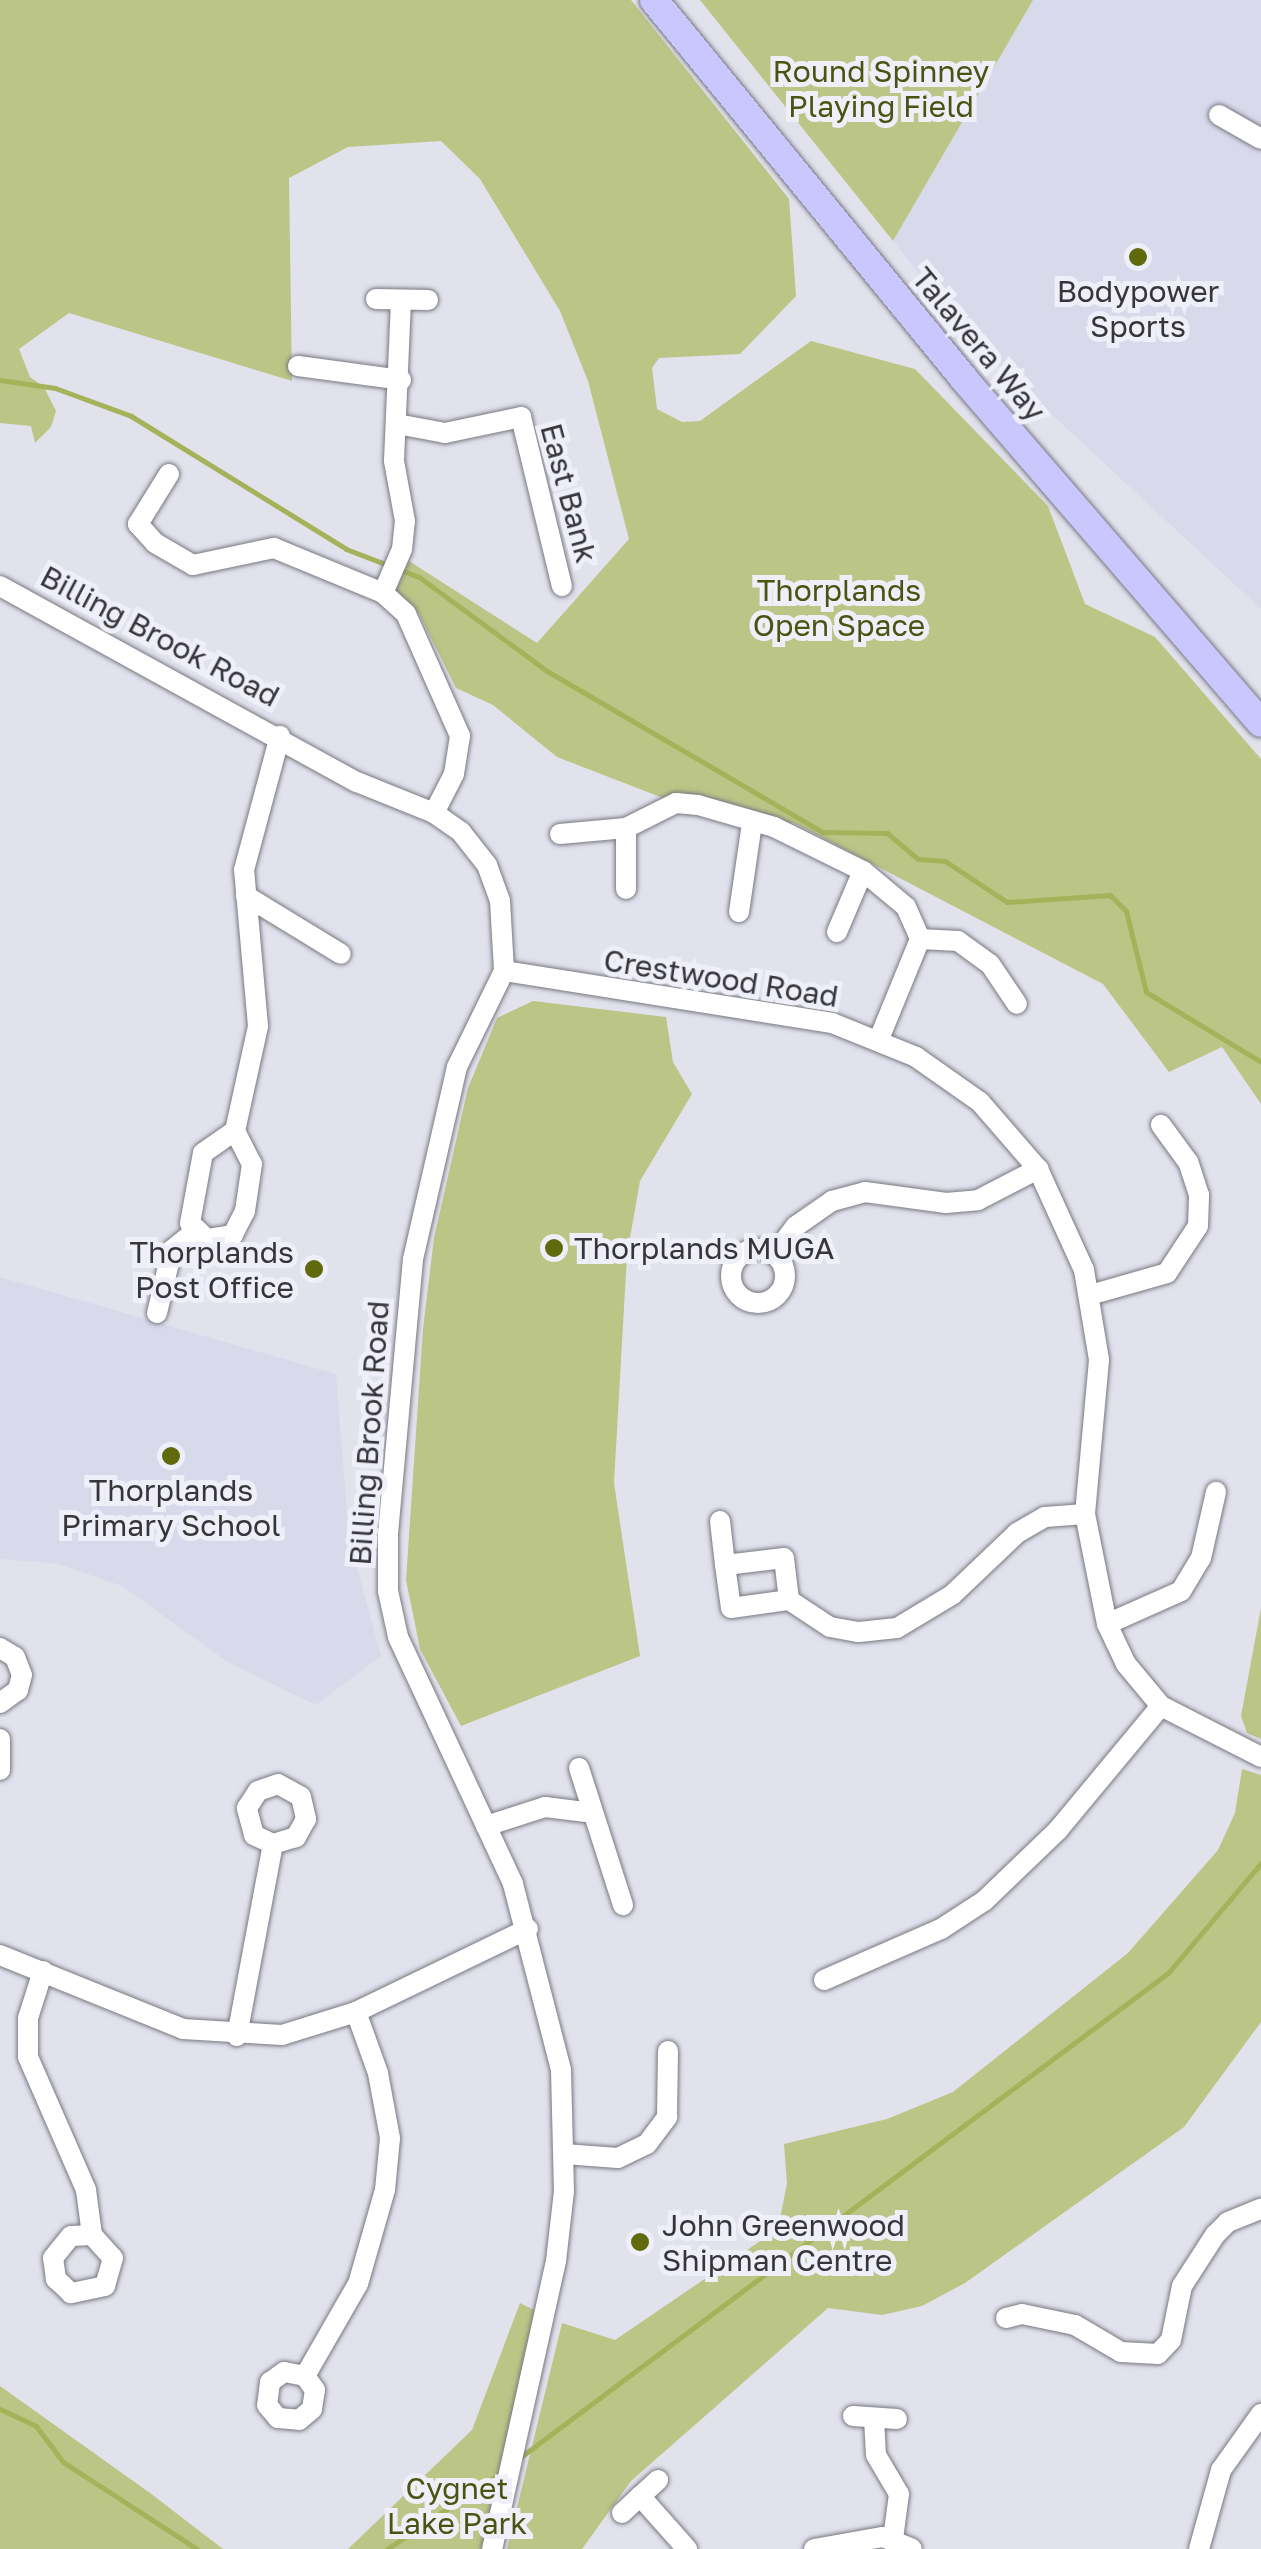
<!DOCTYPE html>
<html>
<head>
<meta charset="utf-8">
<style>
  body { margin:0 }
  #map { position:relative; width:1261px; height:2549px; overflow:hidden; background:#e2e2ed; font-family:"Golos Text",sans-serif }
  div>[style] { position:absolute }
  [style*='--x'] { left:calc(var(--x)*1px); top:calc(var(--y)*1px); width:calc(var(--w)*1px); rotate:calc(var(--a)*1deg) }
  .built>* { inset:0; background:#d9d9ec }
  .green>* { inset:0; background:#bbc586 }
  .stream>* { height:5px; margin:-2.5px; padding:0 2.5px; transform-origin:2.5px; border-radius:2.5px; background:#a6b259 }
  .roads { filter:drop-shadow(0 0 2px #787882) drop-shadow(0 0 2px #787882) }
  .minor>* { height:20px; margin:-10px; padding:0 10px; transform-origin:10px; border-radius:10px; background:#fff }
  .minor>.ring { margin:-10px; padding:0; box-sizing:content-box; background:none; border:20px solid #fff; border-radius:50% }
  .major>* { height:28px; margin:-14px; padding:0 14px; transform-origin:14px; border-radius:14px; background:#c9c7fd }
  .dots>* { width:28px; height:28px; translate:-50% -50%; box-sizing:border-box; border:5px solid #efeffa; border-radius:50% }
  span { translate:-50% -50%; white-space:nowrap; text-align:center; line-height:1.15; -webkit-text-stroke:10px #efeffa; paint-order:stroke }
  .park-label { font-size:30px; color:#4c5311 }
  .poi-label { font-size:30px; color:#35353a }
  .left { translate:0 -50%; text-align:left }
  .right { translate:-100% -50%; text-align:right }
  .street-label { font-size:30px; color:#35353a }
</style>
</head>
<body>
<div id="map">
  <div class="built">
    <div style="clip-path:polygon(1033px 0,1261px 0,1261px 609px,978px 346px,893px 241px)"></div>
    <div style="clip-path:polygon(0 1277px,336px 1374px,349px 1538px,381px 1656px,316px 1705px,229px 1663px,122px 1586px,58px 1564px,0 1559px)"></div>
  </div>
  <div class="green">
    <div style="clip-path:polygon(0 0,631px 0,789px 199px,796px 296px,740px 354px,659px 358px,652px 368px,657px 409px,682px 422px,700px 421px,811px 341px,915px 369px,1048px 506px,1085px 604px,1155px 637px,1261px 759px,1261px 1104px,1222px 1047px,1169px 1072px,1103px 984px,794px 823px,752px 823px,676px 803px,557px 757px,493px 705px,456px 688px,419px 614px,396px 590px,409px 561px,537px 643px,629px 539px,588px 381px,560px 311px,480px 179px,441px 141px,348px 147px,289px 178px,292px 381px,69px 313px,19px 349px,30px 377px,44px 387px,56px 411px,51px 427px,35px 443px,31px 426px,0 423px)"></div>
    <div style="clip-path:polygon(700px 0,1033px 0,893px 241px)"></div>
    <div style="clip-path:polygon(533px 1001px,666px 1017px,673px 1062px,692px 1094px,640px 1181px,627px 1255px,614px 1483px,640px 1656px,461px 1726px,420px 1649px,406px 1580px,423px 1329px,434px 1238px,468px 1088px,497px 1018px)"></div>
    <div style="clip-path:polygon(1261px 1608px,1261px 1739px,1247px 1733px,1241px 1716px)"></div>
    <div style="clip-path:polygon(1242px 1769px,1261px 1775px,1261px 2022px,1184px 2127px,965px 2283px,922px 2306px,882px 2315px,828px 2308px,631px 2481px,582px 2549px,507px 2549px,562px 2323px,615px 2340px,778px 2229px,787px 2183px,784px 2144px,887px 2119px,953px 2092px,1128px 1953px,1218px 1850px,1235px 1813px)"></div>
    <div style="clip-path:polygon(520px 2303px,546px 2316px,492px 2549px,348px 2549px,472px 2430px)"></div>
    <div style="clip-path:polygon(0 2386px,150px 2493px,223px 2549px,0 2549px)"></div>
  </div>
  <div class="stream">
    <div style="--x:0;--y:380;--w:56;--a:8.3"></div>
    <div style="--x:55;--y:388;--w:81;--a:20.2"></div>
    <div style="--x:131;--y:416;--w:253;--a:31.7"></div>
    <div style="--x:346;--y:549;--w:45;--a:20.9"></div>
    <div style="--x:398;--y:569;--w:22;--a:21"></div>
    <div style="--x:419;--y:577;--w:159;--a:36.3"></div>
    <div style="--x:547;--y:671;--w:319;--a:30.3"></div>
    <div style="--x:822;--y:832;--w:65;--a:0.9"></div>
    <div style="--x:887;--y:833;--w:40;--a:40"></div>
    <div style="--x:918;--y:859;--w:27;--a:4"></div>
    <div style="--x:945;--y:861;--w:74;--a:33.5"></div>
    <div style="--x:1007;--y:902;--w:103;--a:-3.9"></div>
    <div style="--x:1110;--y:895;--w:23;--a:45"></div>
    <div style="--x:1126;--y:911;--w:83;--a:76.1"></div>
    <div style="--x:1146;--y:992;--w:135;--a:31.3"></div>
    <div style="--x:0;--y:2409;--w:40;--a:25"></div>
    <div style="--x:36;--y:2426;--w:45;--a:53.1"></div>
    <div style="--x:63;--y:2462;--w:160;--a:33"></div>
    <div style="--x:518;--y:2459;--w:812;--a:-36.79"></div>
    <div style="--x:1168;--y:1973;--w:144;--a:-49.8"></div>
    <div style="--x:387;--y:2549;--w:138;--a:-33.8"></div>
  </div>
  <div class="roads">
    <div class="minor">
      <div style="--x:1219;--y:115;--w:48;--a:29.7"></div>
      <div style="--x:376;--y:299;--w:52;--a:1.1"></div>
      <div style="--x:298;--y:366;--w:104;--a:7.7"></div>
      <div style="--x:397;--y:424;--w:49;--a:10.6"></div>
      <div style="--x:445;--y:433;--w:78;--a:-11.9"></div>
      <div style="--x:521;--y:417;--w:174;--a:76.4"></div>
      <div style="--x:169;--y:474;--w:59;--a:121.8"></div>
      <div style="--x:138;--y:524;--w:25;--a:48"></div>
      <div style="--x:155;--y:543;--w:44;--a:30.1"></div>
      <div style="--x:193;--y:565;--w:83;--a:-11.9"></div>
      <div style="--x:274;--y:548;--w:118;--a:22.4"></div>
      <div style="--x:383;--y:593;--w:31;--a:42"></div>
      <div style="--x:406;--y:614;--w:133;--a:66.1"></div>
      <div style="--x:460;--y:736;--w:38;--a:99"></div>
      <div style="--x:454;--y:774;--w:44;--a:117.1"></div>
      <div style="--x:0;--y:586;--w:407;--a:28.8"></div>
      <div style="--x:357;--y:782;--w:83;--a:21.9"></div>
      <div style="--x:434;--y:813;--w:33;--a:35"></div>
      <div style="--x:461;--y:832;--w:42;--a:51.8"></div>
      <div style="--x:487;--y:865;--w:38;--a:70"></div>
      <div style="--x:500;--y:901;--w:70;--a:86.7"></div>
      <div style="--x:504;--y:971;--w:107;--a:116.1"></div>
      <div style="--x:457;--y:1067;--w:197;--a:102.9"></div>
      <div style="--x:413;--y:1259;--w:274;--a:95.2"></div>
      <div style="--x:388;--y:1532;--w:59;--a:90"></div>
      <div style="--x:388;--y:1591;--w:47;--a:77.7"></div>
      <div style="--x:398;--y:1637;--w:272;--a:65"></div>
      <div style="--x:513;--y:1884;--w:192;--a:75.5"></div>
      <div style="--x:561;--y:2070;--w:121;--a:88.6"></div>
      <div style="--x:564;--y:2191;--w:70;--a:96.5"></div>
      <div style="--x:556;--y:2261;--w:295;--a:102.5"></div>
      <div style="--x:383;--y:593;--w:48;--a:-66.6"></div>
      <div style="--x:402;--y:549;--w:28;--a:-84"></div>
      <div style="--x:405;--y:521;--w:61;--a:-100.4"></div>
      <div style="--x:394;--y:461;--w:161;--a:-87.5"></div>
      <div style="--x:626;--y:828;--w:61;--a:90"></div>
      <div style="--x:560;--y:834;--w:66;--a:-5.2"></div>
      <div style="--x:626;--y:828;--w:56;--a:-26.6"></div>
      <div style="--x:676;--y:803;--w:22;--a:5"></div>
      <div style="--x:698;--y:805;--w:79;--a:16.1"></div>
      <div style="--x:774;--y:827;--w:99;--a:26.3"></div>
      <div style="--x:863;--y:871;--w:56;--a:39.9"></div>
      <div style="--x:906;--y:907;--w:35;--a:66"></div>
      <div style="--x:920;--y:939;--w:108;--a:112.3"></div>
      <div style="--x:246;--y:896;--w:111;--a:31.4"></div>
      <div style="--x:739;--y:912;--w:90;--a:-81.7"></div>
      <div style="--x:837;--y:932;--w:66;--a:-66.9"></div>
      <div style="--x:920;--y:939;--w:38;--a:3"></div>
      <div style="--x:958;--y:941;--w:39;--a:36"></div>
      <div style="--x:990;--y:964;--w:48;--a:56"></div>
      <div style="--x:504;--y:971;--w:332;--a:9"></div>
      <div style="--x:832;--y:1023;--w:91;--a:22"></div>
      <div style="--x:916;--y:1057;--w:78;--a:35.1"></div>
      <div style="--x:980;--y:1102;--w:89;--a:49.1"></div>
      <div style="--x:1038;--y:1169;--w:111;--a:65.5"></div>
      <div style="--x:1084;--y:1270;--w:91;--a:80.5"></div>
      <div style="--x:1099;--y:1360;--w:155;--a:95.2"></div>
      <div style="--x:1085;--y:1514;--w:112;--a:78.7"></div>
      <div style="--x:1107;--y:1624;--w:44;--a:64.6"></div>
      <div style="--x:1126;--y:1664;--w:55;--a:50.2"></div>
      <div style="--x:1161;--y:1706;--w:112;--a:27"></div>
      <div style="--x:235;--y:1131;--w:37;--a:63"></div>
      <div style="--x:252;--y:1164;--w:48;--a:98.5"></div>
      <div style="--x:245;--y:1211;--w:27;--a:117"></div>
      <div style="--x:233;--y:1235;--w:26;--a:171"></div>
      <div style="--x:207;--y:1239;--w:23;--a:-137"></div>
      <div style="--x:190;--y:1223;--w:71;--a:-79.5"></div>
      <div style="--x:203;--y:1153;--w:39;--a:-35"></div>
      <div style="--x:235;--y:1131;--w:107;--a:-77.6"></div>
      <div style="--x:258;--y:1026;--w:157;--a:-95.1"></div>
      <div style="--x:244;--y:870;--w:139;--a:-75"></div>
      <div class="ring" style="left:731px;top:1249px;width:34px;height:34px"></div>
      <div style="--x:777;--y:1251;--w:31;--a:-53"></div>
      <div style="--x:796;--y:1226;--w:44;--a:-34.8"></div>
      <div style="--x:832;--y:1201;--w:34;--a:-15"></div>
      <div style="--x:865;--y:1192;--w:82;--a:7.7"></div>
      <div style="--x:946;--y:1203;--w:32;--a:-5"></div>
      <div style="--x:978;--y:1200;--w:68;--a:-27.3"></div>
      <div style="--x:1090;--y:1295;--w:80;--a:-15.9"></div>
      <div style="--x:1167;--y:1273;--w:56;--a:-56.6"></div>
      <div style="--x:1198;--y:1226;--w:31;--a:-88"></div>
      <div style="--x:1199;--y:1195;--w:35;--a:-108"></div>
      <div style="--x:1188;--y:1162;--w:46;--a:-126.1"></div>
      <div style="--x:157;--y:1313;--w:65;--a:-76.6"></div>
      <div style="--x:172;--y:1250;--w:28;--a:-39"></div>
      <div style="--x:720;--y:1521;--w:44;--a:83.5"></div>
      <div style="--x:725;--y:1565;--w:43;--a:82.1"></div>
      <div style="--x:731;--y:1608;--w:59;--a:-7.9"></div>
      <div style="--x:789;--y:1600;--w:42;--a:-96.8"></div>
      <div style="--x:784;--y:1558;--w:59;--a:173.2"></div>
      <div style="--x:789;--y:1600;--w:49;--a:33.4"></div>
      <div style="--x:830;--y:1627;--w:29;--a:10"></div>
      <div style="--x:859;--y:1632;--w:38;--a:-6"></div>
      <div style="--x:897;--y:1628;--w:64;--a:-31"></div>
      <div style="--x:952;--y:1595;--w:90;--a:-43.6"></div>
      <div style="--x:1017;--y:1533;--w:32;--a:-30"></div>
      <div style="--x:1045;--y:1517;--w:40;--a:-4.3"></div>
      <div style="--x:1107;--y:1624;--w:81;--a:-24"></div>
      <div style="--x:1181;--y:1591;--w:39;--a:-59"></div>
      <div style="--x:1201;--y:1558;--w:68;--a:-77.2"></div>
      <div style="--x:0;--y:1648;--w:17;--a:31"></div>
      <div style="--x:15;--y:1657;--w:19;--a:69"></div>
      <div style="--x:22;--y:1675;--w:16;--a:105"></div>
      <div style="--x:18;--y:1690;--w:22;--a:144"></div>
      <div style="--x:0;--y:1739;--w:31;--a:90"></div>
      <div style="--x:579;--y:1768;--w:144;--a:72.2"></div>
      <div style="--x:486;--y:1826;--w:62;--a:-17.9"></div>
      <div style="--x:545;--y:1807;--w:48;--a:7.1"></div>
      <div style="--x:0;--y:1955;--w:197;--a:22"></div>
      <div style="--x:183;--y:2029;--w:99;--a:3.5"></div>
      <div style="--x:282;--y:2035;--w:77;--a:-17.3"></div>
      <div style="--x:356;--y:2012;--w:191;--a:-25.8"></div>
      <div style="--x:43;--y:1971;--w:49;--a:107.7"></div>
      <div style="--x:28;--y:2018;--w:39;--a:90"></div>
      <div style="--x:28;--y:2057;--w:145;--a:66.4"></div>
      <div style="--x:86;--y:2190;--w:45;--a:82.4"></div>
      <div style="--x:92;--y:2235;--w:31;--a:48"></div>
      <div style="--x:113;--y:2258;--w:29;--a:106"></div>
      <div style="--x:105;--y:2286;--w:35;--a:168"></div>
      <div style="--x:71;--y:2293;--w:21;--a:-137"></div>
      <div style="--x:56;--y:2279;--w:21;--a:-98"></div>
      <div style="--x:53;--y:2258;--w:28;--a:-51"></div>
      <div style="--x:71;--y:2236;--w:21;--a:-3"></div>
      <div style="--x:824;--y:1980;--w:128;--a:-23.6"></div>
      <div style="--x:941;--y:1929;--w:51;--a:-33.1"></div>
      <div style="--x:984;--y:1901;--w:103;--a:-43.8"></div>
      <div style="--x:1058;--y:1830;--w:161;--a:-50.3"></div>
      <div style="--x:237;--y:2036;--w:195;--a:-79.4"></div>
      <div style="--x:273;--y:1844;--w:21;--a:-155"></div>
      <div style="--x:254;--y:1835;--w:28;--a:-105"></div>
      <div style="--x:247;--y:1808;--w:20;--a:-57"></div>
      <div style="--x:258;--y:1791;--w:21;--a:-19"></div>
      <div style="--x:278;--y:1784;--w:26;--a:29"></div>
      <div style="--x:301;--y:1797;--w:23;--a:77"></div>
      <div style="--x:306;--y:1819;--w:21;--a:119"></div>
      <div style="--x:296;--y:1837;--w:24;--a:163"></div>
      <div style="--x:564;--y:2154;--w:54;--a:4.2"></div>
      <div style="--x:618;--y:2158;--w:32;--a:-26"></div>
      <div style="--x:647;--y:2144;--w:34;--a:-53"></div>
      <div style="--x:667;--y:2117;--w:66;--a:-89.1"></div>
      <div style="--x:1006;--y:2318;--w:16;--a:-14"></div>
      <div style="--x:1022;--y:2314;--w:54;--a:11.7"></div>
      <div style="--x:1075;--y:2325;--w:53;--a:30.4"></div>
      <div style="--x:1121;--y:2352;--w:37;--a:3"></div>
      <div style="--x:1158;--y:2354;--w:19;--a:-47"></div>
      <div style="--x:1171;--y:2340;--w:55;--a:-78.5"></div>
      <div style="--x:1182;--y:2286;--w:61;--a:-57.1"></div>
      <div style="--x:1215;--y:2235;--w:18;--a:-45"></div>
      <div style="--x:1228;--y:2222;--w:35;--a:-22"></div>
      <div style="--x:305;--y:2376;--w:21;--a:-169"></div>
      <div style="--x:284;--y:2372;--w:17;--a:144"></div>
      <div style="--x:270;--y:2382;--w:23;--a:97"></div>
      <div style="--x:267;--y:2405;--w:17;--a:50"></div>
      <div style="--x:278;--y:2418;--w:21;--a:5"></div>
      <div style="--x:299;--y:2420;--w:17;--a:-40"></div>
      <div style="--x:312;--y:2409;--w:19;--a:-81"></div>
      <div style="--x:315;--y:2390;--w:17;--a:-126"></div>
      <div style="--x:305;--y:2376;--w:106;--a:-60.1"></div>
      <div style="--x:358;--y:2284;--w:98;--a:-74"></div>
      <div style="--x:385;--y:2190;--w:52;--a:-84.5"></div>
      <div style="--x:390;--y:2138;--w:66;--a:-100.5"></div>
      <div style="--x:378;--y:2073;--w:65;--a:-109.8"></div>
      <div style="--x:853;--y:2416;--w:44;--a:3.9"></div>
      <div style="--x:874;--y:2418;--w:37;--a:87"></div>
      <div style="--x:876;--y:2455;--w:45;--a:59.5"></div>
      <div style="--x:899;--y:2494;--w:45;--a:97.6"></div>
      <div style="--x:640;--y:2496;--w:71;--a:48.4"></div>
      <div style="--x:622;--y:2513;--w:49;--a:-42.5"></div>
      <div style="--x:814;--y:2549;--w:70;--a:-9.9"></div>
      <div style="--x:883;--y:2537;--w:31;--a:22"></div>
      <div style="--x:1199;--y:2549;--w:82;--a:-74.4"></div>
      <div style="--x:1221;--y:2470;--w:69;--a:-54.5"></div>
    </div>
    <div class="major">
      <div style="--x:654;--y:0;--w:490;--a:50.7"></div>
      <div style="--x:964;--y:379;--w:454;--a:49.2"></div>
    </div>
  </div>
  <div class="dots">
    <div style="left:1138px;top:257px;background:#60690c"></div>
    <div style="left:554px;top:1248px;background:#60690c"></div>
    <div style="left:314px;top:1269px;background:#60690c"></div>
    <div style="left:171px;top:1456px;background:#60690c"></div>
    <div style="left:640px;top:2242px;background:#60690c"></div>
  </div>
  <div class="park-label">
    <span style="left:881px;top:88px">Round Spinney<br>Playing Field</span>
    <span style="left:839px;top:607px">Thorplands<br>Open Space</span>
    <span style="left:457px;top:2505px">Cygnet<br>Lake Park</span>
  </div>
  <div class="poi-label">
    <span style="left:1138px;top:308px">Bodypower<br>Sports</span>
    <span class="left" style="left:574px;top:1248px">Thorplands MUGA</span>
    <span class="right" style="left:294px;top:1269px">Thorplands<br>Post Office</span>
    <span style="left:171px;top:1507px">Thorplands<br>Primary School</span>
    <span class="left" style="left:662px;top:2242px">John Greenwood<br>Shipman Centre</span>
  </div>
  <div class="street-label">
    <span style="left:979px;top:344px;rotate:50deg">Talavera Way</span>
    <span style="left:569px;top:493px;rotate:75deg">East Bank</span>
    <span style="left:160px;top:636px;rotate:28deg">Billing Brook Road</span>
    <span style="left:721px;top:978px;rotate:9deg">Crestwood Road</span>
    <span style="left:369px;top:1433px;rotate:-86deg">Billing Brook Road</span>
  </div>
</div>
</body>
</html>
